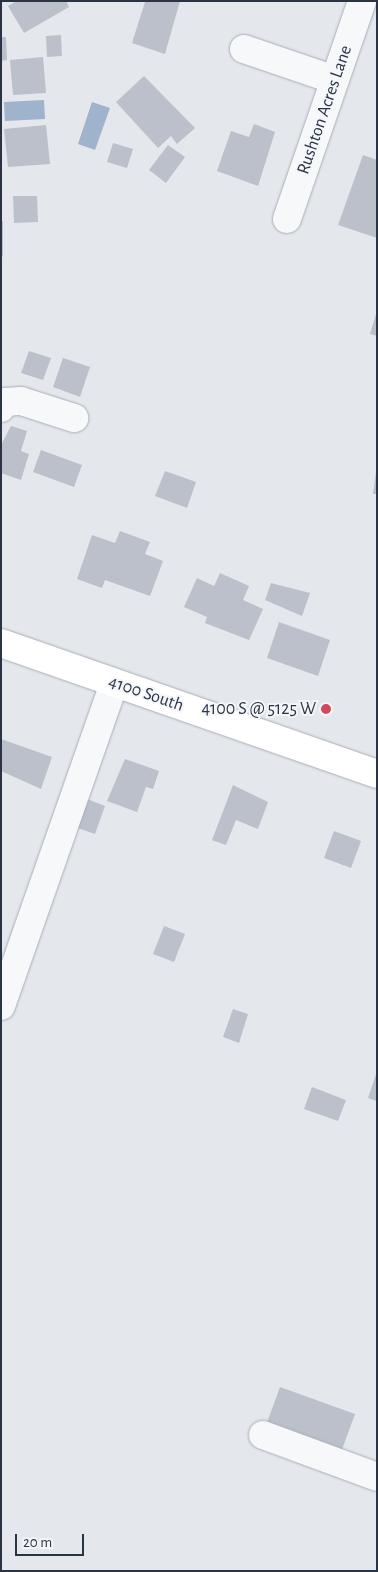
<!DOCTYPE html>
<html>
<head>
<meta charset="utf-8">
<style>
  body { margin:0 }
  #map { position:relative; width:378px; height:1572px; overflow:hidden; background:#e4e7ec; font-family:"Alegreya Sans",sans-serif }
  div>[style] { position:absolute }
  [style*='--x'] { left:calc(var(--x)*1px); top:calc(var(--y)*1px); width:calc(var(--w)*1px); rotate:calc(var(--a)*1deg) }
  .water>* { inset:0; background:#9fb4cc }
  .building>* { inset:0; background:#bbc0ca }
  .roads { filter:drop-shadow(0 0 1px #a9aeb7) drop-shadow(0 0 1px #a9aeb7) }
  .minor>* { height:28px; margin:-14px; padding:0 14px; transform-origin:14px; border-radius:14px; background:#f7f8fa }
  .major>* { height:28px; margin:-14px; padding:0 14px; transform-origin:14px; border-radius:14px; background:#fff }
  .dots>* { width:14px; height:14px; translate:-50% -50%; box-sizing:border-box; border:2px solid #f4f6f9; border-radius:50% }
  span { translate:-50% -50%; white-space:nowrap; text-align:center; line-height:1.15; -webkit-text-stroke:4px #f4f6f9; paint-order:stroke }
  .street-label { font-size:18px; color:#2b3445 }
  .poi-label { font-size:18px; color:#2b3445 }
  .right { translate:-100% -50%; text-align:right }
  .frame { position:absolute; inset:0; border:2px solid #2b3445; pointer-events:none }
  .scale { position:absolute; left:15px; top:1534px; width:69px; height:22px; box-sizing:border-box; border:2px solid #2b3445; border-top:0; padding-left:6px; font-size:15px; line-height:18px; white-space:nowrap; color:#2b3445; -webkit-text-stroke:4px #f4f6f9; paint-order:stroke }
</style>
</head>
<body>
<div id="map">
  <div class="water">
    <div style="clip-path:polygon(44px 100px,45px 119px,5px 121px,4px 102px)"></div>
    <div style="clip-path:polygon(92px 102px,110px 108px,95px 150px,78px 144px)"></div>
  </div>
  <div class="building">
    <div style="clip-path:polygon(17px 1px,66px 1px,69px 7px,24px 33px,8px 6px)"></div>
    <div style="clip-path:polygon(180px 1px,165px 54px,132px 43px,145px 2px)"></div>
    <div style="clip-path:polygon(61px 35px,62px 56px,47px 57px,46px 36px)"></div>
    <div style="clip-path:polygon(1px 37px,6px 37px,7px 60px,1px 61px)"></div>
    <div style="clip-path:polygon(43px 57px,46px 93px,13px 95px,10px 60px)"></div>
    <div style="clip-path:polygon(144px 76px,195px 128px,177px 144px,171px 136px,158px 148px,116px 102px)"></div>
    <div style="clip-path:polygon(254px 124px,275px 132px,258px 186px,217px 171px,231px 131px,249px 137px)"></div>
    <div style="clip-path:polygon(46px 125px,50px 164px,8px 167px,4px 129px)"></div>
    <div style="clip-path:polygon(113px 143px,133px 149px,127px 168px,107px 162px)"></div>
    <div style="clip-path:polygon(168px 145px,185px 157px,166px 183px,149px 170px)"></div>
    <div style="clip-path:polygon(363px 155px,377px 160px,377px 238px,338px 225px)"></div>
    <div style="clip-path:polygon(13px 196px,37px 196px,38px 222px,14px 223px)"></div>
    <div style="clip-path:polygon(1px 221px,3px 221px,3px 256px,1px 257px)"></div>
    <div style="clip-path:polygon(376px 314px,377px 314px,377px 336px,370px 334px)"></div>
    <div style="clip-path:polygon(29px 351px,51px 358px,43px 380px,21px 373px)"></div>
    <div style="clip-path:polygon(63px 358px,90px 367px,80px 397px,53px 387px)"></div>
    <div style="clip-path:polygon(11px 426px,27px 431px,21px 451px,29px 454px,21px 480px,1px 473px,1px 445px)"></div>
    <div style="clip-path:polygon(41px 450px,82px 465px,74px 487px,33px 472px)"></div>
    <div style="clip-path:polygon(165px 471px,196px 482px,187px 508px,155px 496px)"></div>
    <div style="clip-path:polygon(376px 472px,377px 472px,377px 494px,373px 494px)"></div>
    <div style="clip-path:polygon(120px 531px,150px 542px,145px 554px,163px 561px,150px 596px,105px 580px,102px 588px,77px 579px,92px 535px,115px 543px)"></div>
    <div style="clip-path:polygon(220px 573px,249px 586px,243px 600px,263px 609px,249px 640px,205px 623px,207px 617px,184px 607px,197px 578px,214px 586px)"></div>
    <div style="clip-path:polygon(271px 583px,310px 593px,302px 616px,265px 600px)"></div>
    <div style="clip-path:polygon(279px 622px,330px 640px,318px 676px,267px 658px)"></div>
    <div style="clip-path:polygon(1px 739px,52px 757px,41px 789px,1px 771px)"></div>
    <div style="clip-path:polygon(125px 759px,159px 771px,153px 789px,146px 787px,137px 812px,107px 801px)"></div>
    <div style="clip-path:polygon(233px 785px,268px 802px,258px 829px,236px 820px,226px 845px,212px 840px)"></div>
    <div style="clip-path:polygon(82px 797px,105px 806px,95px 834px,72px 826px)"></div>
    <div style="clip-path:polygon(334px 831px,361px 841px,351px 868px,324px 858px)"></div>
    <div style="clip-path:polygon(164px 926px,185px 934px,174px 962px,153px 954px)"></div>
    <div style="clip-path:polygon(233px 1009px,248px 1014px,239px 1043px,223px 1037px)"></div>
    <div style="clip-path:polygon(376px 1074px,377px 1074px,377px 1101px,368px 1098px)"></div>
    <div style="clip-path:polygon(312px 1087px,346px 1100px,338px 1121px,304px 1109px)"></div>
    <div style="clip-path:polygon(280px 1387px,355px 1414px,340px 1455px,265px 1428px)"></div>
  </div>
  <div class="roads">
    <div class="minor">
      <div style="--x:244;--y:49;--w:96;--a:18.8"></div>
      <div style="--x:287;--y:219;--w:231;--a:-71"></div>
      <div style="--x:1;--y:408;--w:7;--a:-56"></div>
      <div style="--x:5;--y:402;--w:16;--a:-4"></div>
      <div style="--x:21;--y:401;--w:56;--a:17.8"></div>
      <div style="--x:1;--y:1006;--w:342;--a:-70.7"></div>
      <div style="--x:263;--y:1435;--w:121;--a:20.2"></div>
    </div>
    <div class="major">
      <div style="--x:1;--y:643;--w:398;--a:19.2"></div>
    </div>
  </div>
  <div class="dots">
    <div style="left:326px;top:709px;background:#d1495b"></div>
  </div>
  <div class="street-label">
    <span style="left:325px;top:110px;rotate:-71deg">Rushton Acres Lane</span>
    <span style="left:146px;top:694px;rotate:19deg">4100 South</span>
  </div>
  <div class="poi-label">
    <span class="right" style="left:316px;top:709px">4100 S @ 5125 W</span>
  </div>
  <div class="frame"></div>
  <div class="scale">20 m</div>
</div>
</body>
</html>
